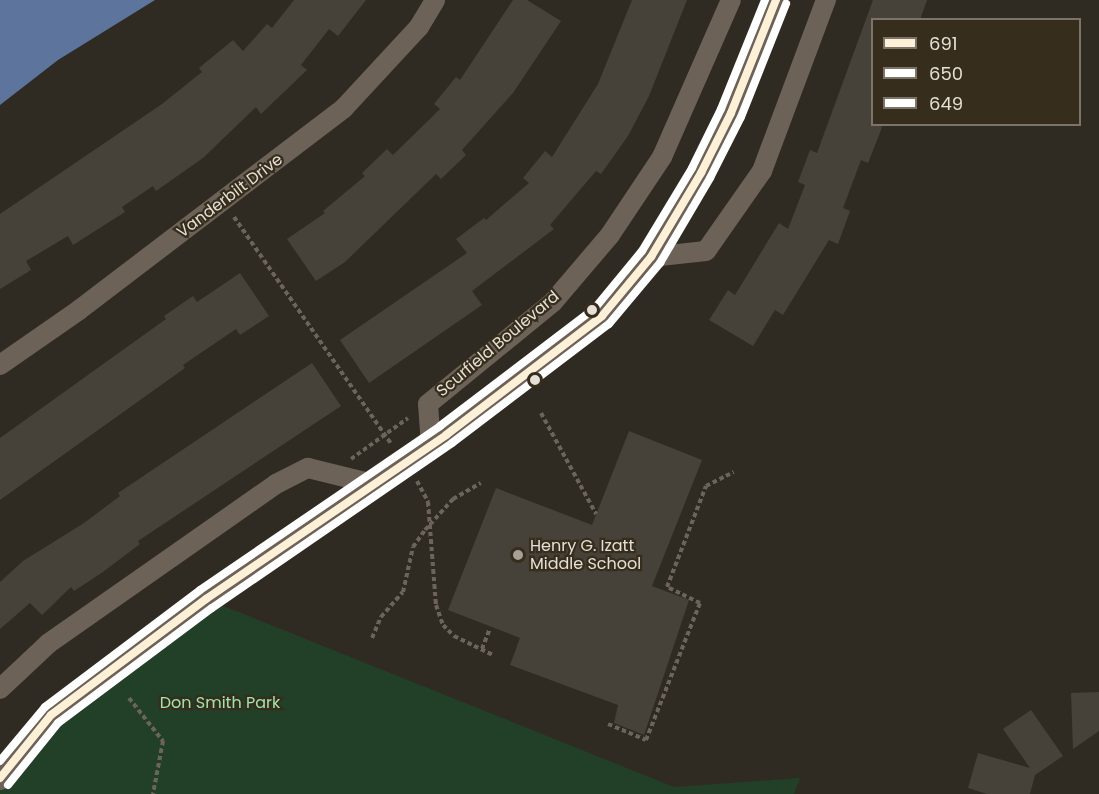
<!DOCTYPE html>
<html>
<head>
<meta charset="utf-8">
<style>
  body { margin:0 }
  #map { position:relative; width:1099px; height:794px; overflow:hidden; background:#302b22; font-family:Poppins,sans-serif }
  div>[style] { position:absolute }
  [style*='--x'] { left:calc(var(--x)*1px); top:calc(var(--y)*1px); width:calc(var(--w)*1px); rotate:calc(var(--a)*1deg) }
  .green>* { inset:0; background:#223f28 }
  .water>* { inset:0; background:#5d749d }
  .building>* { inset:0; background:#464139 }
  .path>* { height:4px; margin-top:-2px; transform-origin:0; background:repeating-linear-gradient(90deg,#6c645c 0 4.5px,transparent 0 7.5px) }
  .minor>* { height:20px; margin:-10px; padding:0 10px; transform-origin:10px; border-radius:10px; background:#6c6258 }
  .tertiary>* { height:24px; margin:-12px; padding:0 12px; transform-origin:12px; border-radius:12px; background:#6c6258 }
  .bus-1>* { height:8px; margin:-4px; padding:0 4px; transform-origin:4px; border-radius:4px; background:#fff0d8 }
  .bus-2>* { height:8px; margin:-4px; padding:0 4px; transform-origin:4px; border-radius:4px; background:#fff }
  .bus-3>* { height:8px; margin:-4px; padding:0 4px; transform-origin:4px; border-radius:4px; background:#fff }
  .dots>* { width:16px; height:16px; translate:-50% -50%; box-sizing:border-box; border:3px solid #362d1c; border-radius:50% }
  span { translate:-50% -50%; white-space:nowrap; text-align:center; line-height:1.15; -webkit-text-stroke:4.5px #362d1c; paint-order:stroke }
  .street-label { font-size:16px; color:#e5dfd5 }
  .poi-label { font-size:16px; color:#e5dfd5 }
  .left { translate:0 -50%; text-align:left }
  .park-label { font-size:16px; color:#9ce5ad }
  .legend { position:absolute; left:871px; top:18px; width:210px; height:108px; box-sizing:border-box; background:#362d1c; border:2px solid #7c7466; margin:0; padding:8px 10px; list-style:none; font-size:18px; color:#e5dfd5 }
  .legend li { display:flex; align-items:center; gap:12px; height:30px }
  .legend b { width:30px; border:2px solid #7c7466 }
</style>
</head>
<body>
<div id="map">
  <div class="green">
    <div style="clip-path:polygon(206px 599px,674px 787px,800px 778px,794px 794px,0 794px,0 778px,51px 715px)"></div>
  </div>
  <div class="water">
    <div style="clip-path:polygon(0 0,155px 0,58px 60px,0 105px)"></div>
  </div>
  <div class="building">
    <div style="clip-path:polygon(294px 0,366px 0,338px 36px,329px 29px,301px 65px,307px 70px,261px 114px,256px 107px,203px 158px,156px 191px,153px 186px,122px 207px,125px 212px,73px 245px,68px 236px,26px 261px,31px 270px,0 289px,0 214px,162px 104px,202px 72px,199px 68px,233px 40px,243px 51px,267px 24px,272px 28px)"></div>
    <div style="clip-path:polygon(513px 0,527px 0,561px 21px,513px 93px,462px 150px,466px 155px,441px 179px,436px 174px,345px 262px,316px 281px,287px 239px,325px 213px,323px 211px,365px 176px,362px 173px,387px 149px,393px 155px,440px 109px,434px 104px,456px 77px,460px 80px)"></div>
    <div style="clip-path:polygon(632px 0,687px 0,649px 96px,628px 136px,601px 174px,596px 171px,550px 225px,554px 229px,472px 291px,482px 305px,369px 383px,340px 340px,467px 253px,456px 239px,484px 218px,486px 220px,529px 183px,523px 178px,545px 151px,552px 157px,598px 84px)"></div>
    <div style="clip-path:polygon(873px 0,927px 0,920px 20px,873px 20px,873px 124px,882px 124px,881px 130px,868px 163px,861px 160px,843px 208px,850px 211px,838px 244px,829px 240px,783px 315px,775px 310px,753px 346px,709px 320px,728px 290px,735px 295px,779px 223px,788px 229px,805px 185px,798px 182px,810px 150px,817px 153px)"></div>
    <div style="clip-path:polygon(240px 273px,269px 316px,240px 335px,236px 329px,183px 365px,185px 368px,0 500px,0 438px,166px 319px,164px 316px,193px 296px,197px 302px)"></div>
    <div style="clip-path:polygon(312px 363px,341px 406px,138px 541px,140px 544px,103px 572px,74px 591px,71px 587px,42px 615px,30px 603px,0 629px,0 582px,23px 561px,84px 523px,120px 496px,118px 493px)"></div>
    <div style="clip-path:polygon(629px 431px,702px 460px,652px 586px,689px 600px,644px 735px,614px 723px,618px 705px,510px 665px,520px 638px,448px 610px,496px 488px,592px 525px)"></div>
    <div style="clip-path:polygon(1099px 692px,1099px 731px,1073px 749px,1071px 693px)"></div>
    <div style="clip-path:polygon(1031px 710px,1063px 756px,1035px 775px,1030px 794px,987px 794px,968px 788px,978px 753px,1030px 768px,1003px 729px)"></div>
  </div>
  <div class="path">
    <div style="--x:234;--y:217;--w:277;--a:55.3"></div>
    <div style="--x:541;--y:413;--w:115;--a:61.4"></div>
    <div style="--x:351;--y:459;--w:70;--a:-35.7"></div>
    <div style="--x:417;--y:481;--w:24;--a:62"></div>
    <div style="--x:428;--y:502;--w:103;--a:85.6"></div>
    <div style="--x:436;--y:605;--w:21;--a:71"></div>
    <div style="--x:443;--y:625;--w:16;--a:45"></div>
    <div style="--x:454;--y:636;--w:43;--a:26"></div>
    <div style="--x:372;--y:638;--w:23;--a:-67"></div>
    <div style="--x:381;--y:617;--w:33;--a:-49"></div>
    <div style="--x:403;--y:592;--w:46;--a:-77.5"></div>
    <div style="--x:413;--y:547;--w:21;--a:-55"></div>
    <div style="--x:425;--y:530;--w:42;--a:-47.9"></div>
    <div style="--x:453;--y:499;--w:32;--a:-30"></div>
    <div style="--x:482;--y:649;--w:22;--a:-69"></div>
    <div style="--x:129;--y:698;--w:55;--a:51.7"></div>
    <div style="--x:163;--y:741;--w:54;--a:100.7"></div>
    <div style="--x:608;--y:724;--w:41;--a:22.8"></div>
    <div style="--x:646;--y:740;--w:147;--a:-68.5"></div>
    <div style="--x:700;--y:603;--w:37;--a:-154"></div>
    <div style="--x:667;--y:587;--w:108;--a:-68.9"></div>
    <div style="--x:706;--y:486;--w:31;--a:-27"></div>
  </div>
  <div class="minor">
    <div style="--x:651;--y:257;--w:55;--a:-6.2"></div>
    <div style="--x:706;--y:251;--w:98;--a:-55"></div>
    <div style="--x:762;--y:171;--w:183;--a:-69.5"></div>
    <div style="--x:0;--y:365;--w:96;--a:-34.8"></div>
    <div style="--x:79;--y:310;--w:333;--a:-37.3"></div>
    <div style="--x:344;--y:108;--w:110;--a:-47.2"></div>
    <div style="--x:419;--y:27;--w:31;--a:-59"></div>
    <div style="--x:431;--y:445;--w:41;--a:-94.2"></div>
    <div style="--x:428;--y:404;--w:161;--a:-39.2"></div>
    <div style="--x:553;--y:302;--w:88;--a:-49.6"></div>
    <div style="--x:610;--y:235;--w:94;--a:-56.3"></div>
    <div style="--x:662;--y:157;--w:171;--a:-66.3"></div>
    <div style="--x:0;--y:689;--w:67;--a:-43.2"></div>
    <div style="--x:49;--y:643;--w:277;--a:-35"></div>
    <div style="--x:276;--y:484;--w:36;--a:-27"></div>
    <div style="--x:308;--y:468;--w:67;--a:13.8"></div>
  </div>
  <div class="tertiary">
    <div style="--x:0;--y:778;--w:81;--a:-51"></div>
    <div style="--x:51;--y:715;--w:194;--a:-36.8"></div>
    <div style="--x:206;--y:599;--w:291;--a:-34.3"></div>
    <div style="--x:446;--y:435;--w:196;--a:-37.3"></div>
    <div style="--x:602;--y:316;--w:77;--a:-50.3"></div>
    <div style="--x:651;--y:257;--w:98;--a:-59.2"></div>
    <div style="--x:701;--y:173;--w:67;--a:-63.4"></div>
    <div style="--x:731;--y:113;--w:122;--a:-68.3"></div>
  </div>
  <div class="bus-1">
    <div style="--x:0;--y:778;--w:81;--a:-51"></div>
    <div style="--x:51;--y:715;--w:194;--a:-36.8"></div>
    <div style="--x:206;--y:599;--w:291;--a:-34.3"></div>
    <div style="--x:446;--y:435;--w:196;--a:-37.3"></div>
    <div style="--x:602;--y:316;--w:77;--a:-50.3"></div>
    <div style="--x:651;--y:257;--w:98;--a:-59.2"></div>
    <div style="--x:701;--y:173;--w:67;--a:-63.4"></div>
    <div style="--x:731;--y:113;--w:122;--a:-68.3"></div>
  </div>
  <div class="bus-2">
    <div style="--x:8;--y:785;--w:80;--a:-51.1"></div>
    <div style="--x:58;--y:723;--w:192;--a:-36.8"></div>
    <div style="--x:212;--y:608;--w:291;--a:-34.5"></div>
    <div style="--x:452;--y:443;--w:197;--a:-37.2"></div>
    <div style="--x:609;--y:324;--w:80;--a:-50.1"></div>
    <div style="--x:660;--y:263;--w:99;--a:-59.5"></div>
    <div style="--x:710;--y:178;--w:68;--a:-63.1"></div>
    <div style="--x:741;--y:117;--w:122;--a:-68.3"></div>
  </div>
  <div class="bus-3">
    <div style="--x:0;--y:761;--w:70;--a:-50.2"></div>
    <div style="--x:45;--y:707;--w:194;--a:-37"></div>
    <div style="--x:200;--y:590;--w:291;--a:-34.3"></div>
    <div style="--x:440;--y:426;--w:195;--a:-37.3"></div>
    <div style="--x:595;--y:308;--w:74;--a:-50.5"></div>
    <div style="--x:642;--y:251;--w:97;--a:-58.9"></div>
    <div style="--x:692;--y:168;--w:66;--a:-63.8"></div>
    <div style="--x:721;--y:109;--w:118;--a:-68"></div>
  </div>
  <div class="dots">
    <div style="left:592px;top:310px;background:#e5dfd5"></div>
    <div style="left:535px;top:380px;background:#e5dfd5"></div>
    <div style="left:518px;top:555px;background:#a6a096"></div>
  </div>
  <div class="street-label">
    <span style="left:230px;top:196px;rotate:-37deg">Vanderbilt Drive</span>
    <span style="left:498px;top:344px;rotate:-40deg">Scurfield Boulevard</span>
  </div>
  <div class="poi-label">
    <span class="left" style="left:530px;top:555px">Henry G. Izatt<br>Middle School</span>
  </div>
  <div class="park-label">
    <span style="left:220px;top:703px">Don Smith Park</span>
  </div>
  <ul class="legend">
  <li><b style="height:8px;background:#fff0d8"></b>691</li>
  <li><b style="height:8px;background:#fff"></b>650</li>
  <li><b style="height:8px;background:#fff"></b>649</li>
  </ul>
</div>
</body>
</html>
